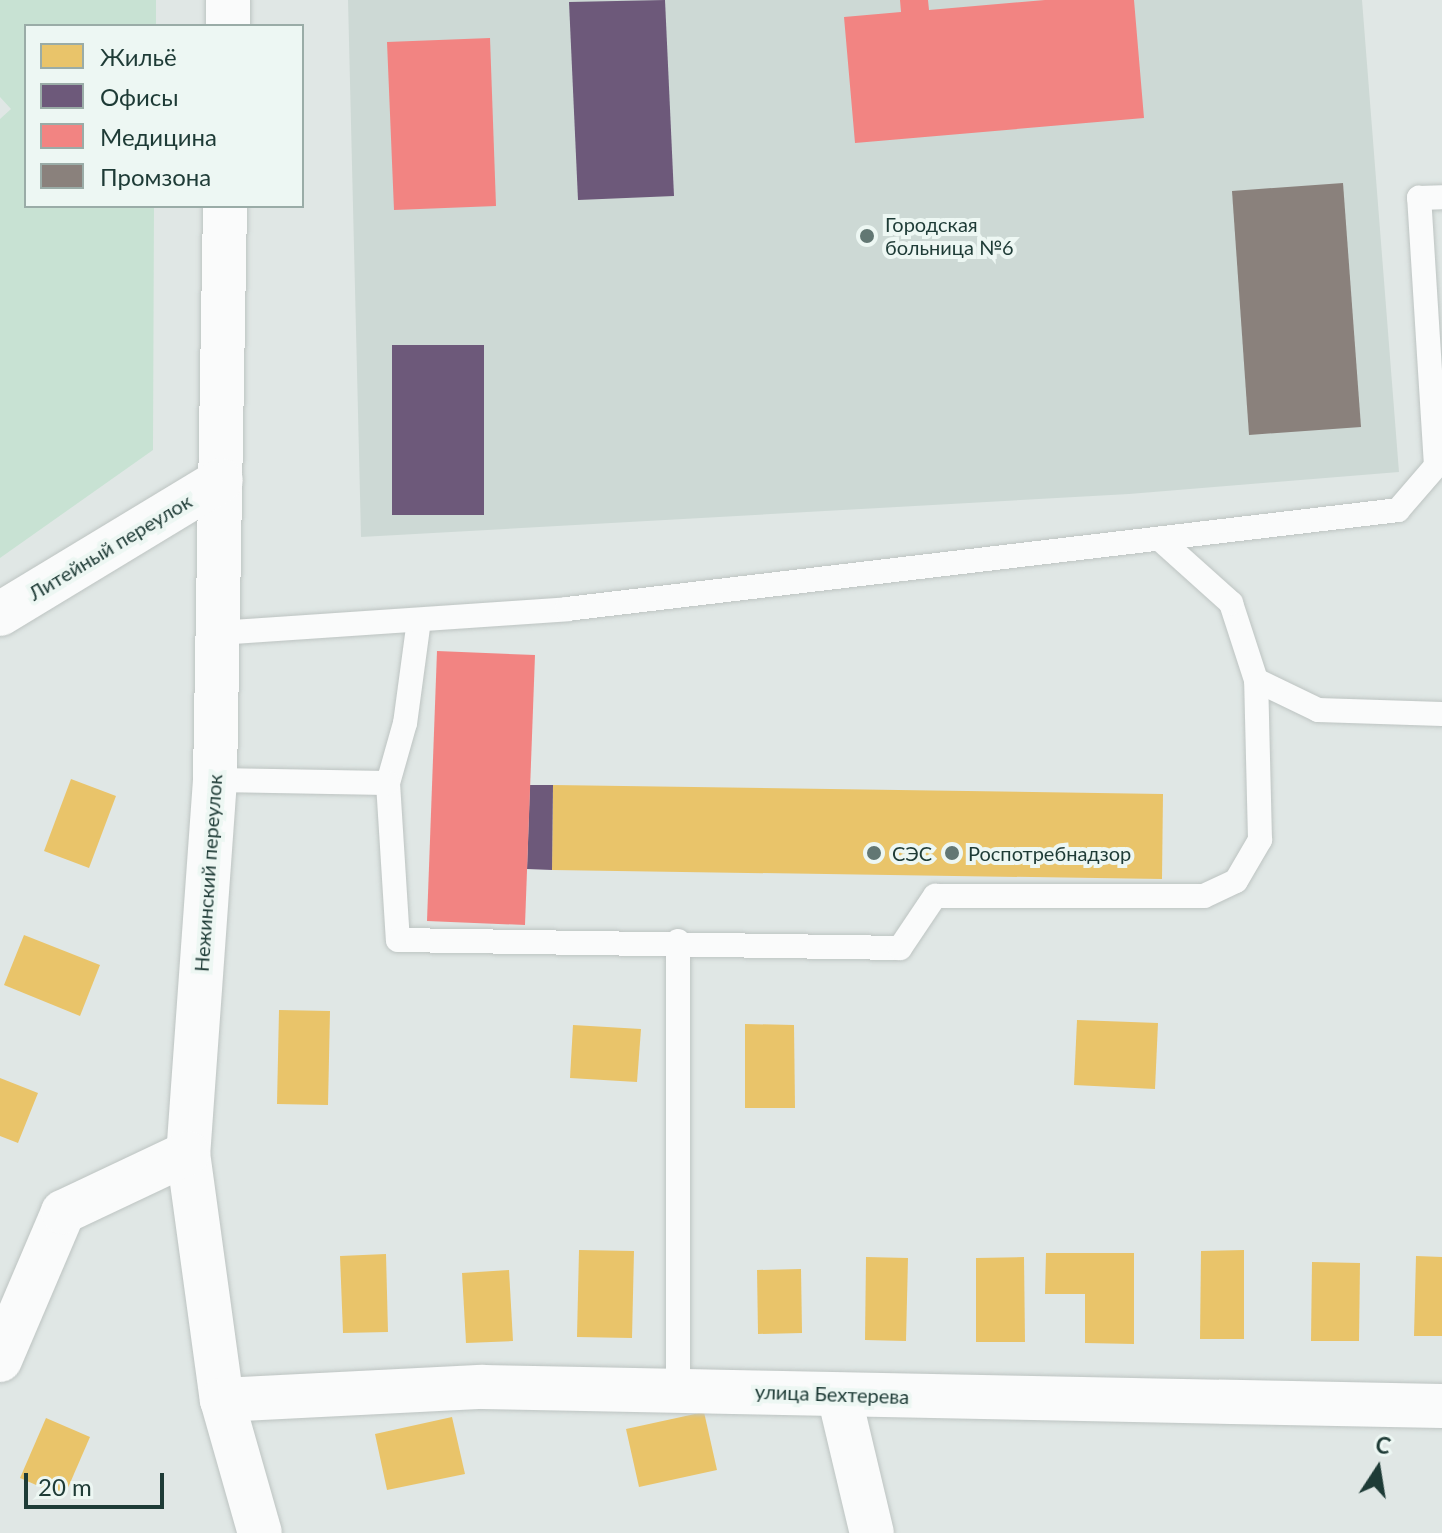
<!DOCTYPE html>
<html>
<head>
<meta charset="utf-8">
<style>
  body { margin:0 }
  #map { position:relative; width:1442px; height:1533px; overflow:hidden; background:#e0e7e5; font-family:Lato,sans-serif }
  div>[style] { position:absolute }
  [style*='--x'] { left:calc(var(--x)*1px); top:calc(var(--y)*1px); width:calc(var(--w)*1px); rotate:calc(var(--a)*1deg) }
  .built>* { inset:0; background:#cdd9d5 }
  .green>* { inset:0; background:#c8e2d3 }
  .homes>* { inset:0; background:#e9c46a }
  .offices>* { inset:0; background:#6d597a }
  .health>* { inset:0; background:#f28482 }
  .industry>* { inset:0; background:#8a817c }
  .roads { filter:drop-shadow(0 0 2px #bdc4c2) drop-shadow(0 0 2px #bdc4c2) }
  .lane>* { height:24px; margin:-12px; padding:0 12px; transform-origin:12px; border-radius:12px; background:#fafbfb }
  .street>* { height:44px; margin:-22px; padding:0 22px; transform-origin:22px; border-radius:22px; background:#fafbfb }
  .dots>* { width:22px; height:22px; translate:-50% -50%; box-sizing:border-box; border:4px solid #edf7f3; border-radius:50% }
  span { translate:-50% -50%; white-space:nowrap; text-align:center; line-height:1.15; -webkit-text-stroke:8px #edf7f3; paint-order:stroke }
  .poi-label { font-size:20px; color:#1e3b36 }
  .left { translate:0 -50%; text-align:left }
  .street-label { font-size:20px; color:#1e3b36 }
  .legend { position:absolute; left:24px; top:24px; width:280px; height:184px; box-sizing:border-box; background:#edf7f3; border:2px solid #9aaca7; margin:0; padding:10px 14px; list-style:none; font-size:24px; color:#1e3b36 }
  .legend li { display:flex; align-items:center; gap:16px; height:40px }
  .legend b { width:40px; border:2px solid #9aaca7 }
  .north { position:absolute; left:1338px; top:1429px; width:80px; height:80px; -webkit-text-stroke:6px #edf7f3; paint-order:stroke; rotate:12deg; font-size:22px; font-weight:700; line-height:32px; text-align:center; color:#1e3b36 }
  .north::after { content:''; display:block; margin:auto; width:28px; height:36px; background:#1e3b36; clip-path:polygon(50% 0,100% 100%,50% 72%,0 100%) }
  .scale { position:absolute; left:24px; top:1473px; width:140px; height:36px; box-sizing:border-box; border:4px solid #1e3b36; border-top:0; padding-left:10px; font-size:24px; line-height:28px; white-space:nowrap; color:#1e3b36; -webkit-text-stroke:6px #edf7f3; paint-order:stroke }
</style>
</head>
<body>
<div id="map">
  <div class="built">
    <div style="clip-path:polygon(348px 0,1362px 0,1399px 472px,1129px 494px,361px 537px)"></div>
  </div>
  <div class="green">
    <div style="clip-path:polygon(0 0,156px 0,156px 26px,26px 26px,26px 206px,154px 206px,153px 450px,0 558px,0 119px,11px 109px,0 97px)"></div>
  </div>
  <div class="homes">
    <div style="clip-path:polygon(71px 779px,116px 796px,89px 868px,44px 851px)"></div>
    <div style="clip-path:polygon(553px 785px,1163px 794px,1162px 879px,552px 870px)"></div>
    <div style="clip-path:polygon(24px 935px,100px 965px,80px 1016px,4px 985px)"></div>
    <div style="clip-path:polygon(279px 1010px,330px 1011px,328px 1105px,277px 1104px)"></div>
    <div style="clip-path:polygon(1077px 1020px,1158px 1023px,1155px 1089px,1074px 1085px)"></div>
    <div style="clip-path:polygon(745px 1024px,794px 1025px,795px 1108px,745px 1108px)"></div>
    <div style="clip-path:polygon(573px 1025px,641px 1029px,637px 1082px,570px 1078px)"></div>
    <div style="clip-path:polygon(0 1078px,38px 1093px,18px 1143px,0 1136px)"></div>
    <div style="clip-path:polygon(579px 1250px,634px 1251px,632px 1338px,577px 1337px)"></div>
    <div style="clip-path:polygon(1244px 1250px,1244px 1339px,1200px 1339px,1201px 1251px)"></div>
    <div style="clip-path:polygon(1046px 1253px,1134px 1253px,1134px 1344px,1085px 1343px,1085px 1294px,1045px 1294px)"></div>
    <div style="clip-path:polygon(386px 1254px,388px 1332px,343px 1333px,340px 1256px)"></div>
    <div style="clip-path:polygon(1416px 1256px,1442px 1257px,1442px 1336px,1414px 1336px)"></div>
    <div style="clip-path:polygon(866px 1257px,908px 1258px,906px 1341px,865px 1340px)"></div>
    <div style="clip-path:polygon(1024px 1257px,1025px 1342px,976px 1342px,976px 1258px)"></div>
    <div style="clip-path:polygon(1312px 1262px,1360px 1263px,1359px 1341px,1311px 1341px)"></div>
    <div style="clip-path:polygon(801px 1269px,802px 1333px,758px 1334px,757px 1270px)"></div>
    <div style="clip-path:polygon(509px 1270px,513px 1341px,466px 1343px,462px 1273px)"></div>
    <div style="clip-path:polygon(704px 1412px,717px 1470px,639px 1487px,626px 1429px)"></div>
    <div style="clip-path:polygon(452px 1417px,465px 1474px,387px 1490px,375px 1434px)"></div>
    <div style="clip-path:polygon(46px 1418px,90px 1437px,64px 1497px,20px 1478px)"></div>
  </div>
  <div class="offices">
    <div style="clip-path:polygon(665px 0,674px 196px,578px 200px,569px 2px)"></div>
    <div style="clip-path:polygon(392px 345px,484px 345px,484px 515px,392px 515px)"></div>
    <div style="clip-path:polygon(530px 785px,553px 785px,552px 870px,527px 869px)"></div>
  </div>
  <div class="health">
    <div style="clip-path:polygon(900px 0,928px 0,929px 10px,1045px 0,1134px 0,1144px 118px,855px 143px,844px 17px,901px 12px)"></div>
    <div style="clip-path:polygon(490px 38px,496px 206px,394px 210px,387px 42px)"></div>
    <div style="clip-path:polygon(437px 651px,535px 655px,525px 925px,427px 921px)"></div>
  </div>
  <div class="industry">
    <div style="clip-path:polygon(1343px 183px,1361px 427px,1249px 435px,1232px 191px)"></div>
  </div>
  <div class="roads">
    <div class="lane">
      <div style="--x:419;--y:620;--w:104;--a:97.7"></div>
      <div style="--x:405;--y:723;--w:62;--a:105.8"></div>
      <div style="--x:388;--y:783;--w:157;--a:86.4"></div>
      <div style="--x:398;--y:940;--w:502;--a:0.91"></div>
      <div style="--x:900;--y:948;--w:63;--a:-56.1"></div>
      <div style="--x:935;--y:896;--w:269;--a:0"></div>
      <div style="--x:1204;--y:896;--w:35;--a:-25"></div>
      <div style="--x:1236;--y:881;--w:48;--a:-59.7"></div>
      <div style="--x:1260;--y:840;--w:160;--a:-91.4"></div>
      <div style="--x:1256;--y:680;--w:81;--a:-108"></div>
      <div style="--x:1231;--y:603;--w:93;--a:-138.1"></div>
      <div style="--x:219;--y:633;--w:349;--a:-3.9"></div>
      <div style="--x:567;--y:609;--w:837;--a:-6.79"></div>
      <div style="--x:1398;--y:510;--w:58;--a:-49.2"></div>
      <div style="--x:1436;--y:466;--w:269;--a:-93.6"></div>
      <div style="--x:1419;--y:198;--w:23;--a:-2"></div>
      <div style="--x:1256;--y:680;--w:69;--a:25.8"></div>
      <div style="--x:1318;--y:710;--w:124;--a:1.8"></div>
      <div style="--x:215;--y:780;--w:173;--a:1"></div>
      <div style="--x:678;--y:1390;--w:449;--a:-90"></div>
    </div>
    <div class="street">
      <div style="--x:228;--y:26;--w:26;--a:-90"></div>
      <div style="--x:225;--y:206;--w:574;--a:91"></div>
      <div style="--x:215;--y:780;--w:374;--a:94.1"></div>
      <div style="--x:188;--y:1153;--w:249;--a:82.2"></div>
      <div style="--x:222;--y:1400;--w:138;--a:74.1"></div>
      <div style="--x:0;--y:614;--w:258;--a:-31.2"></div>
      <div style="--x:0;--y:1360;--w:161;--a:-66.9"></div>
      <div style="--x:63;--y:1212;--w:138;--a:-25.3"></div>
      <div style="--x:839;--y:1395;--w:142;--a:76.6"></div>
      <div style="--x:222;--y:1400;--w:261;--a:-2.9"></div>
      <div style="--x:483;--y:1387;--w:959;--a:1.14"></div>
    </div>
  </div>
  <div class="dots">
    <div style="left:867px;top:236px;background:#627773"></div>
    <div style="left:874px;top:853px;background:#627773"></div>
    <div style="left:952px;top:853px;background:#627773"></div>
  </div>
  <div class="poi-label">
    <span class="left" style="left:885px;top:236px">Городская<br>больница №6</span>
    <span class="left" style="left:892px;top:853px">СЭС</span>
    <span class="left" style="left:968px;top:853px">Роспотребнадзор</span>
  </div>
  <div class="street-label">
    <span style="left:110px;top:547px;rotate:-31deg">Литейный переулок</span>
    <span style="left:208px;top:873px;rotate:-86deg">Нежинский переулок</span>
    <span style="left:832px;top:1394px;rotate:2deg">улица Бехтерева</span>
  </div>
  <ul class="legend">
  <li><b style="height:22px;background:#e9c46a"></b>Жильё</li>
  <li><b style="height:22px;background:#6d597a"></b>Офисы</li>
  <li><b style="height:22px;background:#f28482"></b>Медицина</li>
  <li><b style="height:22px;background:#8a817c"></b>Промзона</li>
  </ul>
  <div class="north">С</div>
  <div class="scale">20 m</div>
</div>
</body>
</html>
